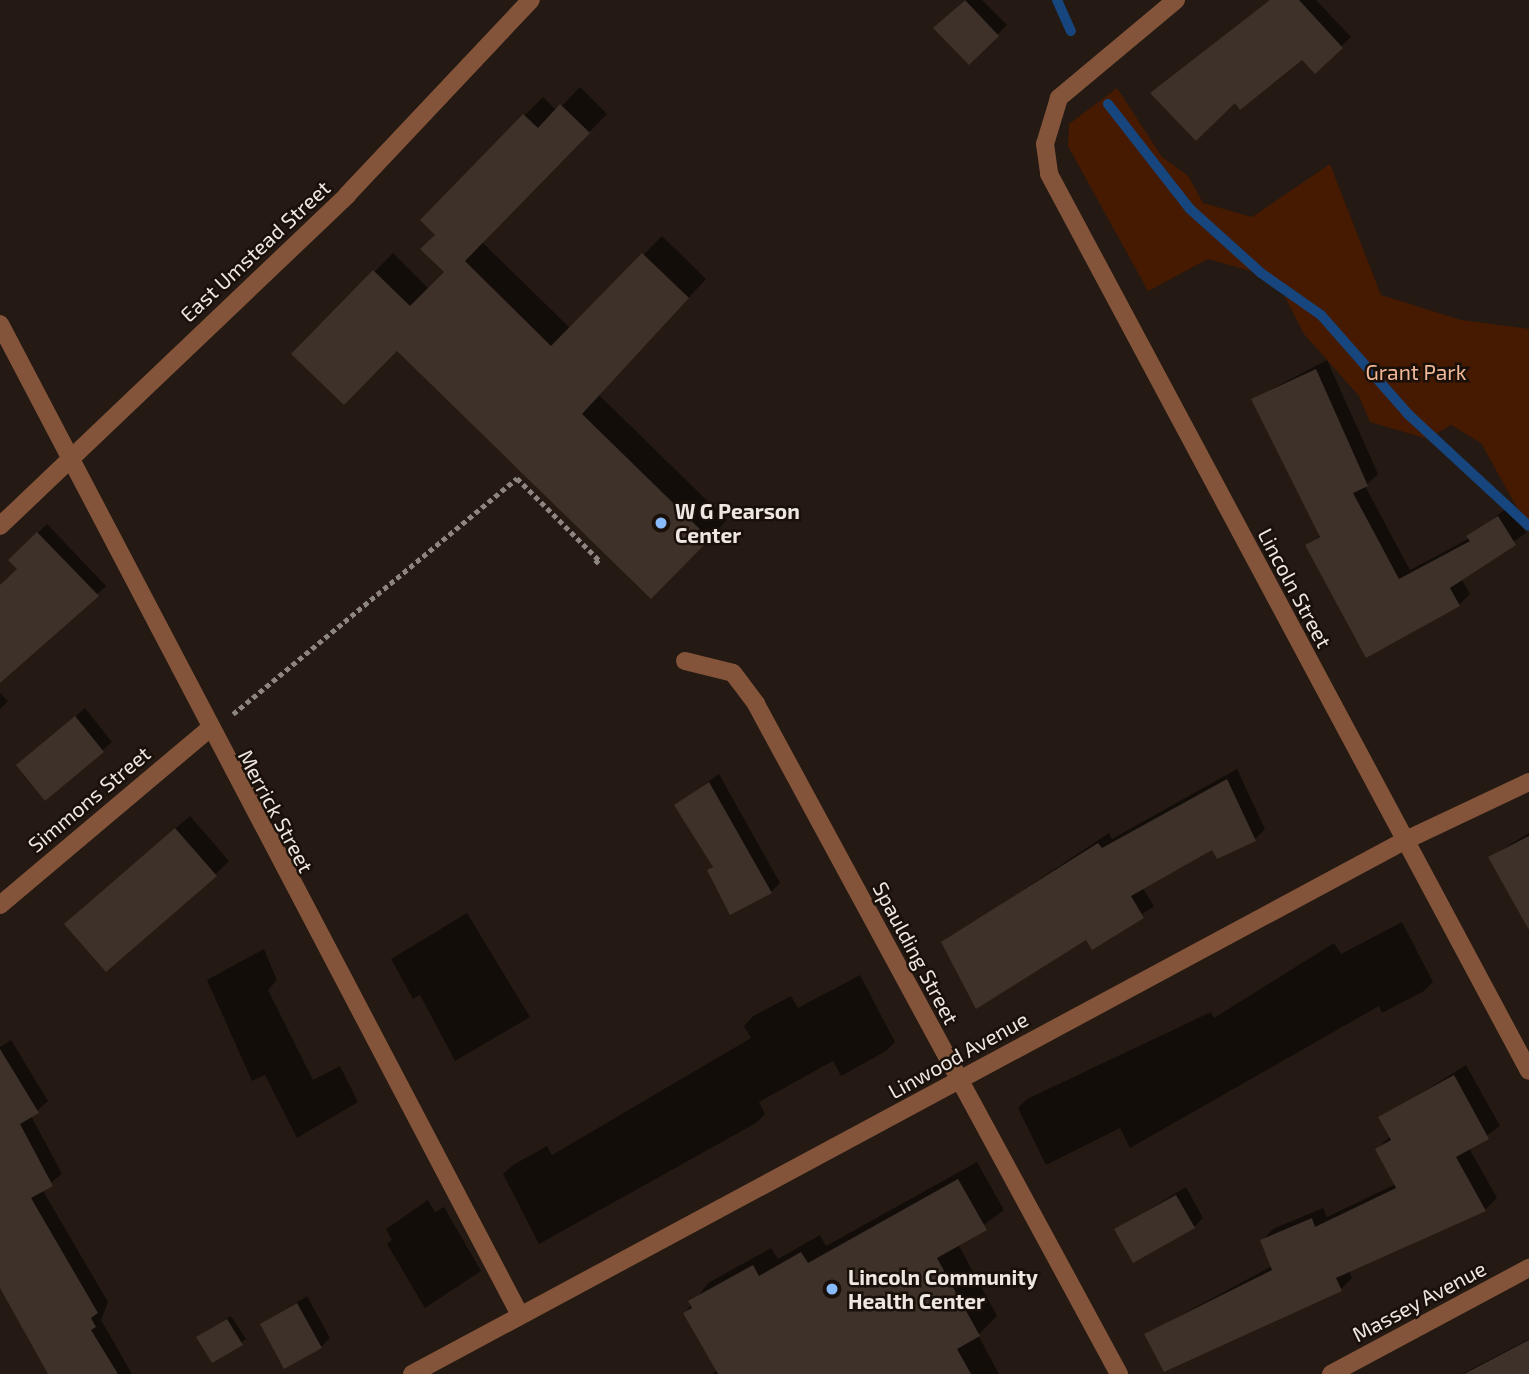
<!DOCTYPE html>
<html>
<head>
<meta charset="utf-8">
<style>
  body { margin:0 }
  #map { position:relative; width:1529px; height:1374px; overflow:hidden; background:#241913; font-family:"Exo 2",sans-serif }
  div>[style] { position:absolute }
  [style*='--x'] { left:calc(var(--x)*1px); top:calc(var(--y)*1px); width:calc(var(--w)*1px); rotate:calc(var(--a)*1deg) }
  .green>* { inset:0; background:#461a00 }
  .shadow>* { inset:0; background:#0007 }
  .stream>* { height:10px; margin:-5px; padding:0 5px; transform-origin:5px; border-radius:5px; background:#16467d }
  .building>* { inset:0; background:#3d312a }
  .path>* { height:4.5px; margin-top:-2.25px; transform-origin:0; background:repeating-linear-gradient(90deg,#8d857f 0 5px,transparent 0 8.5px) }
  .minor>* { height:18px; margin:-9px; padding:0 9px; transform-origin:9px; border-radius:9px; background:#835439 }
  .dots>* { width:19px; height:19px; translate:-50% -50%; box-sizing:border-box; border:4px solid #1a100a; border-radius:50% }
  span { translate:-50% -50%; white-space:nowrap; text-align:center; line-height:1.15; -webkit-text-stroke:5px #1a100a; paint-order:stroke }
  .street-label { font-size:21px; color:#ede6e1 }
  .park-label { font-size:21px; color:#f2b898 }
  .poi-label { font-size:21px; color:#ede6e1; font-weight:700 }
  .left { translate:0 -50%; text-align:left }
</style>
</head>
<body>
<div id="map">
  <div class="green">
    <div style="clip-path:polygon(1117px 88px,1162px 157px,1188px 176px,1203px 203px,1252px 217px,1330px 164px,1381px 295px,1461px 320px,1529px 329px,1529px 529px,1481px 443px,1451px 425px,1428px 439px,1370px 422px,1359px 396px,1304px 334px,1275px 278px,1208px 259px,1148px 291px,1068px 146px,1069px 124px)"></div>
  </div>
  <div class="shadow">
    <div style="clip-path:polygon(964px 0,982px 0,1007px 25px,969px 63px,935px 28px)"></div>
    <div style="clip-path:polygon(1272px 0,1316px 0,1351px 37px,1315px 71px,1303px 58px,1235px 101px,1162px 84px)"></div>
    <div style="clip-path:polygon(580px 87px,607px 114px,482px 242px,571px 329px,662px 236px,706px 279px,599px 395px,727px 520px,651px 596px,397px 349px,294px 354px,393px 253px,429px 289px,446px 272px,437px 234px,422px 220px,543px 97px,557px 111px)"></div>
    <div style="clip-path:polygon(1327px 360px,1378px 474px,1365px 486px,1410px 570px,1470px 538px,1509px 506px,1526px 533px,1461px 578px,1470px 594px,1459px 605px,1308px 546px,1321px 534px,1253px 399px)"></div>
    <div style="clip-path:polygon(47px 524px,106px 586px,0 681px,0 586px,19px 568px,10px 560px)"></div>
    <div style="clip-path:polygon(0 693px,8px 701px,0 709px)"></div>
    <div style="clip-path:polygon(85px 708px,112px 742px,45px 798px,18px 765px)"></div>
    <div style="clip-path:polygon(1237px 769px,1265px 829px,1255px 839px,1213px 847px,1142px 887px,1154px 906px,1093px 948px,1087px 938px,943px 943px,1109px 833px,1112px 839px)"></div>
    <div style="clip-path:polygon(719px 774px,780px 883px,771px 892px,709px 870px,714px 865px,676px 805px)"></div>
    <div style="clip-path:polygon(190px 816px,229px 861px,215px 875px,80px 910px)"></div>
    <div style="clip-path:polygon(1529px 833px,1529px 927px,1490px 857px)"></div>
    <div style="clip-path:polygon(467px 913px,530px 1017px,455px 1061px,420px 995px,413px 999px,391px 959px)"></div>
    <div style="clip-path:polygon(1402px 922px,1433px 982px,1424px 991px,1382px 1013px,1379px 1006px,1130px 1148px,1120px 1128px,1046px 1165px,1018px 1108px,1027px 1099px,1211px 1012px,1214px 1018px,1334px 943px,1341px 954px)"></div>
    <div style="clip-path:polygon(264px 949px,277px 980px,268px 990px,313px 1080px,340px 1066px,358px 1102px,297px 1138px,265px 1075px,252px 1081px,207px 980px)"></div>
    <div style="clip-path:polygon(860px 975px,895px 1042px,886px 1051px,841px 1076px,833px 1061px,759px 1102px,765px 1114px,756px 1123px,539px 1244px,503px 1174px,513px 1165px,547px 1146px,552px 1155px,751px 1038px,744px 1026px,753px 1016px,791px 996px,798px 1008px)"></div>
    <div style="clip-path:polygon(11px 1040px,48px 1101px,31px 1116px,62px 1174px,42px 1189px,108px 1302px,101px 1320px,132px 1374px,52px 1374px,0 1285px,0 1047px)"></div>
    <div style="clip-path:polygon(1466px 1065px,1500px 1126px,1469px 1148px,1497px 1198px,1485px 1210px,1349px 1271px,1352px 1278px,1341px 1289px,1146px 1334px,1272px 1266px,1262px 1241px,1273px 1229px,1323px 1208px,1327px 1217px,1396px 1184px,1377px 1149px,1391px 1136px,1381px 1118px)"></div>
    <div style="clip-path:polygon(977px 1162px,1004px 1210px,958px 1244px,997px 1316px,978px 1335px,999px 1374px,713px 1374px,717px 1370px,685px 1313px,708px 1283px,771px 1248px,778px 1259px,820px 1235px,826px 1246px)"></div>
    <div style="clip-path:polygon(1186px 1187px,1203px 1218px,1194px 1227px,1117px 1229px)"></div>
    <div style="clip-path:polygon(428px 1200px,435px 1212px,444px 1207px,481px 1271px,425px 1308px,387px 1244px,392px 1240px,386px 1229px)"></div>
    <div style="clip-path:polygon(307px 1296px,330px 1338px,321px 1347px,262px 1324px)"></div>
    <div style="clip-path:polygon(231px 1316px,246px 1339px,213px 1361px,202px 1334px)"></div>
    <div style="clip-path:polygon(1529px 1339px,1529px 1374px,1462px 1374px)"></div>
  </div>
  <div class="stream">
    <div style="--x:1057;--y:0;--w:34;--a:66"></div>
    <div style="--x:1108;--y:104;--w:133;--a:52"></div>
    <div style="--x:1190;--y:209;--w:96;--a:42"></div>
    <div style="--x:1261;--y:273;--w:73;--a:35"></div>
    <div style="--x:1321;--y:315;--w:133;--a:48.7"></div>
    <div style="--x:1409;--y:415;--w:163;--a:42.8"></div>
  </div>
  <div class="building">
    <div style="clip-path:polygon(965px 0,999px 36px,969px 65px,933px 28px)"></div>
    <div style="clip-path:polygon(1270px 0,1299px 0,1343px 48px,1315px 74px,1302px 60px,1240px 110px,1235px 103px,1196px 141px,1150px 93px)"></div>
    <div style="clip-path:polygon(560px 104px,590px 133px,465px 261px,551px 346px,642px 253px,689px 298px,582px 414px,710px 539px,651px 599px,397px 351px,344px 405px,291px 354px,373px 270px,410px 306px,444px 272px,420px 249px,435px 235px,420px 220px,523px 114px,538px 128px)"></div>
    <div style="clip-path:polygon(1316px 369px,1368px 486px,1353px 493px,1399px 579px,1470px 541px,1466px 536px,1498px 516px,1516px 545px,1450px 588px,1460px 606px,1366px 658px,1305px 545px,1320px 537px,1251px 399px)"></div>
    <div style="clip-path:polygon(37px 532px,99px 596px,0 683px,0 585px,17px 569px,8px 560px)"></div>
    <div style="clip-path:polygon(75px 716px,104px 752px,45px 801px,16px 765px)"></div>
    <div style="clip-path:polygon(1227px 779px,1256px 841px,1217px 859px,1212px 850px,1131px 896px,1144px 918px,1092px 950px,1086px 940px,976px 1009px,941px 942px,1098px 843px,1102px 848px)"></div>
    <div style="clip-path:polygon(709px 782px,772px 893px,730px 915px,707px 870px,713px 867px,674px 805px)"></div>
    <div style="clip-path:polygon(175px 828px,217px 876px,106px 972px,64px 924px)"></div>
    <div style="clip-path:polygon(1529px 836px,1529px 930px,1488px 857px)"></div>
    <div style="clip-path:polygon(0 1049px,39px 1113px,20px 1124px,53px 1186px,31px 1198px,98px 1313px,91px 1318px,96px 1327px,91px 1330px,118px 1374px,48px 1374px,0 1288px)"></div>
    <div style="clip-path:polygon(1454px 1075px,1489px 1139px,1456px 1157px,1486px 1211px,1336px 1278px,1342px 1291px,1164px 1372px,1144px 1334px,1272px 1270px,1260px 1240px,1312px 1218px,1315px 1227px,1396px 1188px,1375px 1149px,1391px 1140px,1378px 1117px)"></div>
    <div style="clip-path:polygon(958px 1179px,987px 1230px,937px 1258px,980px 1336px,957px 1349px,971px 1374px,718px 1374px,683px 1313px,692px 1308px,688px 1301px,753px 1265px,759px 1276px,801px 1252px,808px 1263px)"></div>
    <div style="clip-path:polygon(1176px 1195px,1195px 1228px,1133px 1263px,1114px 1229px)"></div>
    <div style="clip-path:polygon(297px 1303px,322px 1348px,284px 1369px,260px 1324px)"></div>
    <div style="clip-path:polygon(227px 1319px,243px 1345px,212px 1363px,196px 1337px)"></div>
    <div style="clip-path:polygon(1529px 1340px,1529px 1374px,1464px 1374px)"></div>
  </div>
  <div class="path">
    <div style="--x:233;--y:714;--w:369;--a:-39.7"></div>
    <div style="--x:517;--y:478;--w:116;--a:45"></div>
    <div style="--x:599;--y:560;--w:8;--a:135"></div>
  </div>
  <div class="minor">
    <div style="--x:1176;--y:0;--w:153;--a:140.1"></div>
    <div style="--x:1059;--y:98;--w:48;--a:106.9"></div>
    <div style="--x:1045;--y:144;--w:30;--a:82"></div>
    <div style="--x:1049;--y:174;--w:1017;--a:61.85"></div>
    <div style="--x:0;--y:324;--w:1119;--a:62.31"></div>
    <div style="--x:0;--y:526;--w:480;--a:-43.6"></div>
    <div style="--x:347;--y:195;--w:268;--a:-46.7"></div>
    <div style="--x:685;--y:661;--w:49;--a:14"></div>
    <div style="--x:733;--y:673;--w:39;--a:53"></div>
    <div style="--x:756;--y:704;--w:762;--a:61.55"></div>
    <div style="--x:0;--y:905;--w:272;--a:-40.1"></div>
    <div style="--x:412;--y:1374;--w:1126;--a:-28.25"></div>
    <div style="--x:1404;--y:841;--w:138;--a:-25.3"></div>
    <div style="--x:1331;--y:1374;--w:225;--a:-28.2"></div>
  </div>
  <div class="dots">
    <div style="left:661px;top:523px;background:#87bbfb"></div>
    <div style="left:832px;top:1289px;background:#87bbfb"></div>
  </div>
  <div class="street-label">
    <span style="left:255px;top:251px;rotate:-43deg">East Umstead Street</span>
    <span style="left:1295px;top:588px;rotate:62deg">Lincoln Street</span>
    <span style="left:89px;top:799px;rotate:-40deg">Simmons Street</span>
    <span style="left:276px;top:811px;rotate:62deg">Merrick Street</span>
    <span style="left:916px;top:953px;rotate:62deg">Spaulding Street</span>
    <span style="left:958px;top:1055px;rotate:-29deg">Linwood Avenue</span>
    <span style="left:1419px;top:1301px;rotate:-28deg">Massey Avenue</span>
  </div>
  <div class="park-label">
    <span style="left:1416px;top:372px">Grant Park</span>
  </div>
  <div class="poi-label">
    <span class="left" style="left:675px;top:523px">W G Pearson<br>Center</span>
    <span class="left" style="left:848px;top:1289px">Lincoln Community<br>Health Center</span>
  </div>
</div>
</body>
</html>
